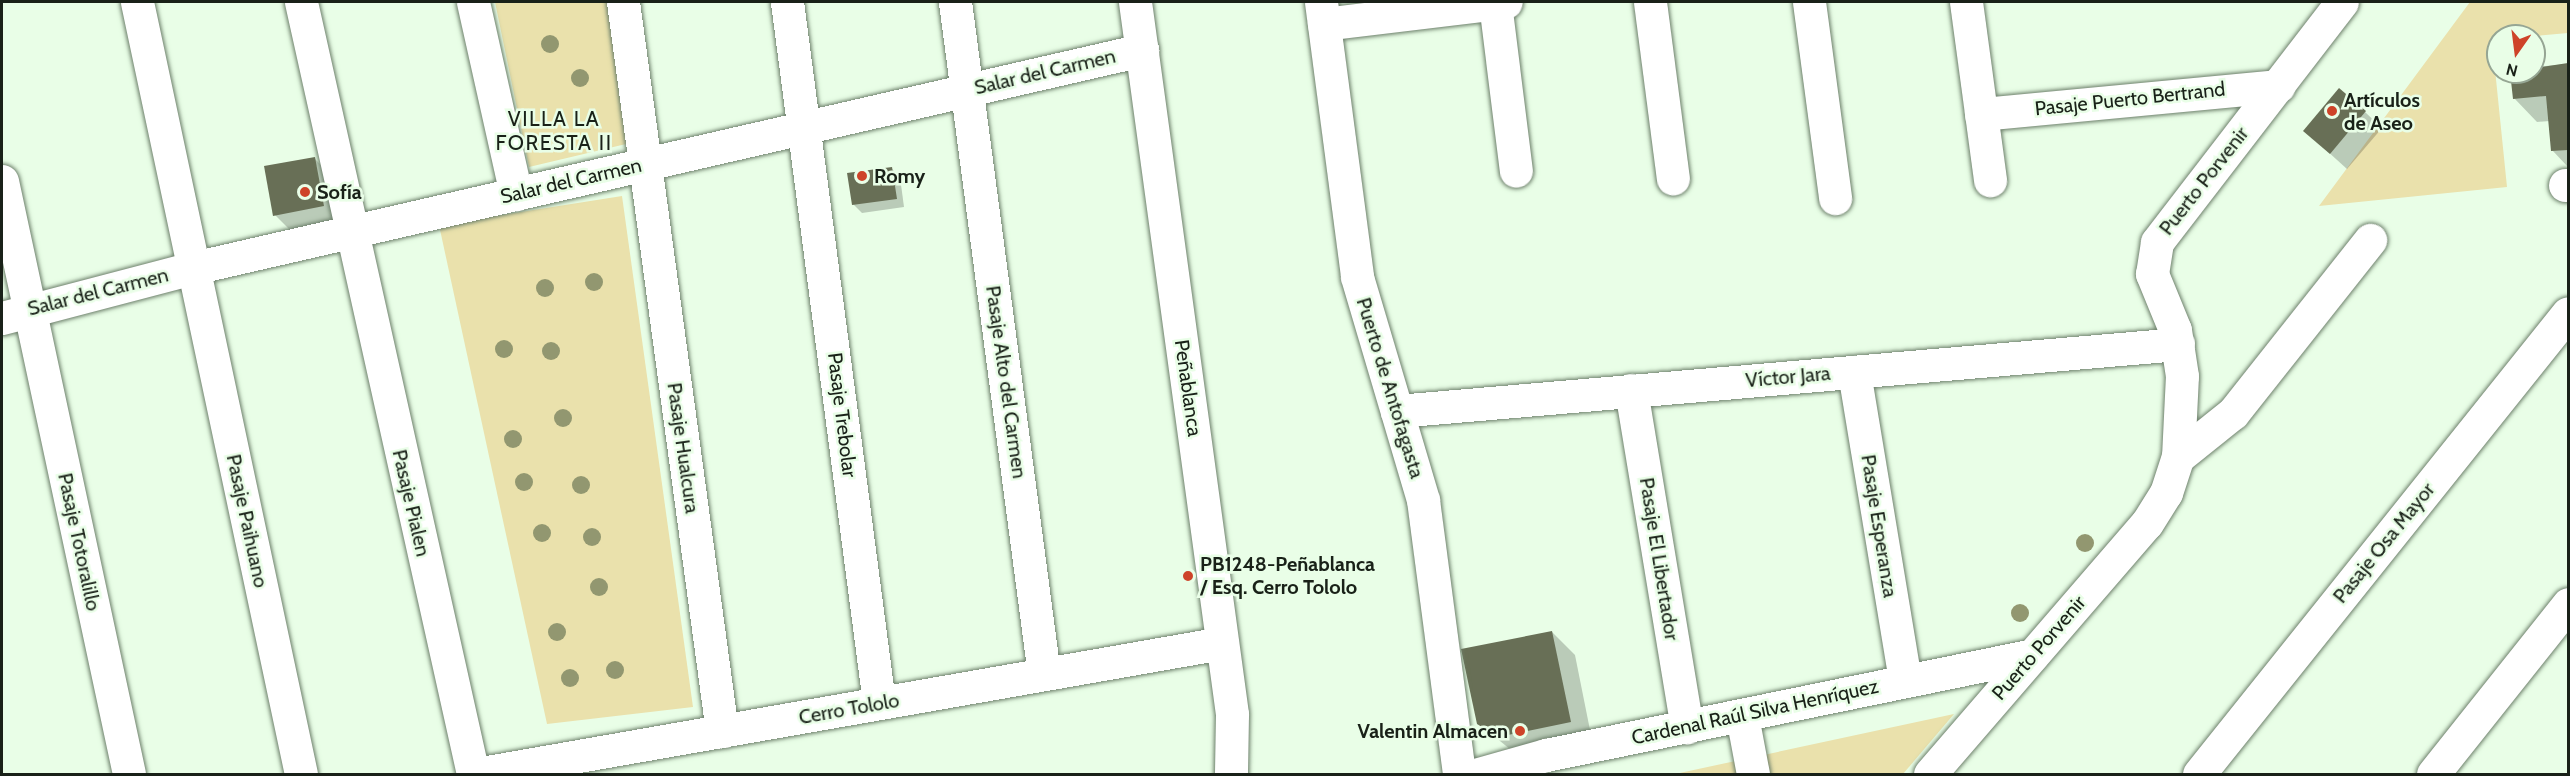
<!DOCTYPE html>
<html>
<head>
<meta charset="utf-8">
<style>
  body { margin:0 }
  #map { position:relative; width:2570px; height:776px; overflow:hidden; background:#e9fee7; font-family:Cabin,sans-serif }
  div>[style] { position:absolute }
  [style*='--x'] { left:calc(var(--x)*1px); top:calc(var(--y)*1px); width:calc(var(--w)*1px); rotate:calc(var(--a)*1deg) }
  .green>* { inset:0; background:#eae1ac }
  .shadow>* { inset:0; background:#0003 }
  .building>* { inset:0; background:#686f56 }
  .roads { filter:drop-shadow(0 0 2px #6d806b) drop-shadow(0 0 2px #6d806b) }
  .minor>* { height:33px; margin:-16.5px; padding:0 16.5px; transform-origin:16.5px; border-radius:16.5px; background:#fff }
  .trees>* { width:18px; height:18px; margin:-9px; border-radius:50%; background:#929770 }
  .dots>* { width:16px; height:16px; translate:-50% -50%; box-sizing:border-box; border:3px solid #e9fee7; border-radius:50% }
  span { translate:-50% -50%; white-space:nowrap; text-align:center; line-height:1.15; -webkit-text-stroke:5px #e9fee7; paint-order:stroke }
  .street-label { font-size:20px; color:#192118 }
  .poi-label { font-size:20px; color:#192118; font-weight:700 }
  .left { translate:0 -50%; text-align:left }
  .right { translate:-100% -50%; text-align:right }
  .neighbourhood-label { font-size:21px; color:#192118; letter-spacing:1.5px }
  .frame { position:absolute; inset:0; border:3px solid #192118; pointer-events:none }
  .north { position:absolute; left:2486px; top:24px; width:60px; height:60px; box-sizing:border-box; background:#e9fee7; border:2px solid #96a694; border-radius:50%; rotate:194deg; font-size:16px; font-weight:700; line-height:24px; text-align:center; color:#192118 }
  .north::after { content:''; display:block; margin:auto; width:21px; height:27px; background:#ce4329; clip-path:polygon(50% 0,100% 100%,50% 72%,0 100%) }
</style>
</head>
<body>
<div id="map">
  <div class="green">
    <div style="clip-path:polygon(495px 2px,607px 2px,626px 144px,529px 167px)"></div>
    <div style="clip-path:polygon(2470px 2px,2568px 2px,2568px 33px,2492px 40px,2507px 187px,2319px 206px)"></div>
    <div style="clip-path:polygon(622px 196px,693px 707px,547px 724px,439px 225px)"></div>
    <div style="clip-path:polygon(1954px 714px,1903px 774px,1675px 774px)"></div>
  </div>
  <div class="shadow">
    <div style="clip-path:polygon(2568px 64px,2568px 167px,2552px 150px,2550px 121px,2537px 122px,2514px 98px,2534px 67px)"></div>
    <div style="clip-path:polygon(2365px 112px,2382px 128px,2347px 169px,2305px 131px)"></div>
    <div style="clip-path:polygon(315px 159px,331px 175px,340px 223px,291px 231px,275px 215px)"></div>
    <div style="clip-path:polygon(892px 169px,900px 177px,904px 207px,862px 213px,853px 204px)"></div>
    <div style="clip-path:polygon(1552px 632px,1575px 655px,1593px 745px,1522px 759px,1478px 723px)"></div>
  </div>
  <div class="building">
    <div style="clip-path:polygon(2568px 63px,2568px 150px,2551px 151px,2546px 96px,2513px 99px,2510px 72px)"></div>
    <div style="clip-path:polygon(2339px 88px,2366px 111px,2330px 154px,2303px 131px)"></div>
    <div style="clip-path:polygon(315px 157px,324px 206px,273px 216px,264px 166px)"></div>
    <div style="clip-path:polygon(892px 167px,897px 199px,852px 205px,847px 173px)"></div>
    <div style="clip-path:polygon(1552px 631px,1571px 722px,1498px 737px,1477px 724px,1461px 649px)"></div>
  </div>
  <div class="roads">
    <div class="minor">
      <div style="--x:137;--y:2;--w:789;--a:78.01"></div>
      <div style="--x:301;--y:2;--w:791;--a:77.44"></div>
      <div style="--x:473;--y:2;--w:197;--a:77.4"></div>
      <div style="--x:623;--y:2;--w:736;--a:82.27"></div>
      <div style="--x:787;--y:2;--w:707;--a:82.52"></div>
      <div style="--x:955;--y:2;--w:678;--a:82.46"></div>
      <div style="--x:1135;--y:2;--w:719;--a:82.24"></div>
      <div style="--x:1232;--y:714;--w:60;--a:91"></div>
      <div style="--x:1321;--y:2;--w:277;--a:82.5"></div>
      <div style="--x:1357;--y:277;--w:233;--a:73.5"></div>
      <div style="--x:1423;--y:500;--w:276;--a:82.5"></div>
      <div style="--x:1650;--y:2;--w:178;--a:82.6"></div>
      <div style="--x:1809;--y:2;--w:198;--a:82.4"></div>
      <div style="--x:1966;--y:2;--w:180;--a:82.3"></div>
      <div style="--x:1495;--y:3;--w:169;--a:82.9"></div>
      <div style="--x:1324;--y:24;--w:183;--a:-6.9"></div>
      <div style="--x:1981;--y:114;--w:299;--a:-5.4"></div>
      <div style="--x:2;--y:181;--w:606;--a:77.91"></div>
      <div style="--x:2565;--y:185;--w:3;--a:0"></div>
      <div style="--x:2;--y:318;--w:197;--a:-14.7"></div>
      <div style="--x:193;--y:268;--w:974;--a:-12.94"></div>
      <div style="--x:1854;--y:372;--w:313;--a:80.6"></div>
      <div style="--x:1631;--y:390;--w:342;--a:80.6"></div>
      <div style="--x:1397;--y:411;--w:784;--a:-4.9"></div>
      <div style="--x:2178;--y:457;--w:70;--a:-38.7"></div>
      <div style="--x:2233;--y:413;--w:221;--a:-51.6"></div>
      <div style="--x:1742;--y:716;--w:59;--a:79.3"></div>
      <div style="--x:476;--y:774;--w:757;--a:-9.96"></div>
      <div style="--x:1479;--y:774;--w:70;--a:-15.8"></div>
      <div style="--x:1546;--y:755;--w:496;--a:-11.6"></div>
      <div style="--x:1930;--y:774;--w:332;--a:-49.2"></div>
      <div style="--x:2147;--y:523;--w:36;--a:-58"></div>
      <div style="--x:2166;--y:493;--w:38;--a:-72"></div>
      <div style="--x:2178;--y:457;--w:81;--a:-87.2"></div>
      <div style="--x:2182;--y:376;--w:47;--a:-98.7"></div>
      <div style="--x:2175;--y:330;--w:61;--a:-112.3"></div>
      <div style="--x:2152;--y:274;--w:32;--a:-81"></div>
      <div style="--x:2157;--y:242;--w:303;--a:-52.4"></div>
      <div style="--x:2199;--y:774;--w:590;--a:-51.33"></div>
      <div style="--x:2433;--y:774;--w:217;--a:-51.5"></div>
    </div>
  </div>
  <div class="trees">
    <div style="left:550px;top:44px"></div>
    <div style="left:580px;top:78px"></div>
    <div style="left:594px;top:282px"></div>
    <div style="left:545px;top:288px"></div>
    <div style="left:504px;top:349px"></div>
    <div style="left:551px;top:351px"></div>
    <div style="left:563px;top:418px"></div>
    <div style="left:513px;top:439px"></div>
    <div style="left:524px;top:482px"></div>
    <div style="left:581px;top:485px"></div>
    <div style="left:542px;top:533px"></div>
    <div style="left:592px;top:537px"></div>
    <div style="left:2085px;top:543px"></div>
    <div style="left:599px;top:587px"></div>
    <div style="left:2020px;top:613px"></div>
    <div style="left:557px;top:632px"></div>
    <div style="left:615px;top:670px"></div>
    <div style="left:570px;top:678px"></div>
  </div>
  <div class="dots">
    <div style="left:2332px;top:111px;background:#ce4329"></div>
    <div style="left:862px;top:176px;background:#ce4329"></div>
    <div style="left:305px;top:192px;background:#ce4329"></div>
    <div style="left:1188px;top:576px;background:#ce4329"></div>
    <div style="left:1520px;top:731px;background:#ce4329"></div>
  </div>
  <div class="street-label">
    <span style="left:1045px;top:72px;rotate:-13deg">Salar del Carmen</span>
    <span style="left:2130px;top:99px;rotate:-6deg">Pasaje Puerto Bertrand</span>
    <span style="left:571px;top:181px;rotate:-13deg">Salar del Carmen</span>
    <span style="left:2204px;top:181px;rotate:-52deg">Puerto Porvenir</span>
    <span style="left:98px;top:292px;rotate:-14deg">Salar del Carmen</span>
    <span style="left:1788px;top:377px;rotate:-5deg">Víctor Jara</span>
    <span style="left:1006px;top:382px;rotate:82deg">Pasaje Alto del Carmen</span>
    <span style="left:1188px;top:388px;rotate:82deg">Peñablanca</span>
    <span style="left:1390px;top:388px;rotate:73deg">Puerto de Antofagasta</span>
    <span style="left:842px;top:415px;rotate:83deg">Pasaje Trebolar</span>
    <span style="left:683px;top:448px;rotate:82deg">Pasaje Hualcura</span>
    <span style="left:411px;top:503px;rotate:77deg">Pasaje Pialen</span>
    <span style="left:247px;top:521px;rotate:78deg">Pasaje Paihuano</span>
    <span style="left:1879px;top:526px;rotate:81deg">Pasaje Esperanza</span>
    <span style="left:79px;top:542px;rotate:78deg">Pasaje Totoralillo</span>
    <span style="left:2384px;top:543px;rotate:-51deg">Pasaje Osa Mayor</span>
    <span style="left:1659px;top:559px;rotate:81deg">Pasaje El Libertador</span>
    <span style="left:2039px;top:648px;rotate:-49deg">Puerto Porvenir</span>
    <span style="left:849px;top:709px;rotate:-10deg">Cerro Tololo</span>
    <span style="left:1755px;top:712px;rotate:-12deg">Cardenal Raúl Silva Henríquez</span>
  </div>
  <div class="poi-label">
    <span class="left" style="left:2344px;top:112px">Artículos<br>de Aseo</span>
    <span class="left" style="left:874px;top:176px">Romy</span>
    <span class="left" style="left:317px;top:192px">Sofía</span>
    <span class="left" style="left:1200px;top:576px">PB1248-Peñablanca<br>/ Esq. Cerro Tololo</span>
    <span class="right" style="left:1508px;top:731px">Valentin Almacen</span>
  </div>
  <div class="neighbourhood-label">
    <span style="left:554px;top:131px">VILLA LA<br>FORESTA II</span>
  </div>
  <div class="frame"></div>
  <div class="north">N</div>
</div>
</body>
</html>
